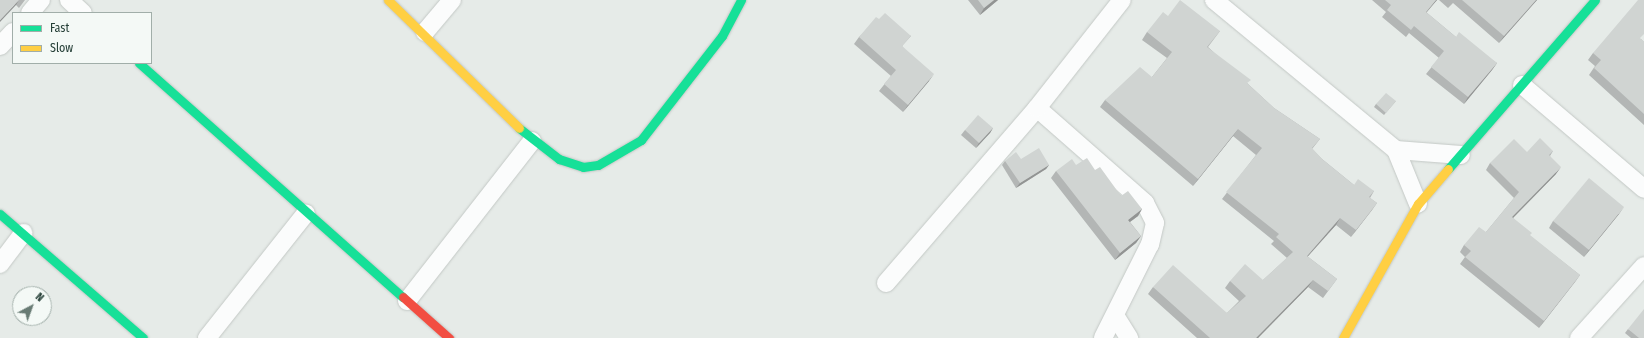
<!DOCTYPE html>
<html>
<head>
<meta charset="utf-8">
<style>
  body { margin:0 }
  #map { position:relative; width:1644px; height:338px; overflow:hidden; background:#e6ebe8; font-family:"Fira Sans Condensed",sans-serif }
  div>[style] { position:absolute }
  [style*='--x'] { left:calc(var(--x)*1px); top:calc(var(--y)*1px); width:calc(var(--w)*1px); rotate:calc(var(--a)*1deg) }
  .roads { filter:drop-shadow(0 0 1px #c3c8c5) drop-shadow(0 0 1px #c3c8c5) }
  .street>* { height:18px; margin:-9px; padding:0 9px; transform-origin:9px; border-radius:9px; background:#fbfcfc }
  .fast>* { height:9px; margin:-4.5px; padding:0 4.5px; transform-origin:4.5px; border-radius:4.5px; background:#16e098 }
  .slow>* { height:9px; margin:-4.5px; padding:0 4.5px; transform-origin:4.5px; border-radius:4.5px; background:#ffcf43 }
  .jam>* { height:9px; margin:-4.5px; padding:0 4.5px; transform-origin:4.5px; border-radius:4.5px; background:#f24e42 }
  .wall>* { inset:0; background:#b3b6b5 }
  .shaded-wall>* { inset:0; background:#929493 }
  .building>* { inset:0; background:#d0d4d2 }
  span { translate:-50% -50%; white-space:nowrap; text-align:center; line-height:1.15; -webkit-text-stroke:3px #f4f9f6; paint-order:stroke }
  .legend { position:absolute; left:12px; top:12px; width:140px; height:52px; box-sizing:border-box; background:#f4f9f6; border:1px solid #a1aea9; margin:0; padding:5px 7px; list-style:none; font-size:12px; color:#243e36 }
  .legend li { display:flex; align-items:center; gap:8px; height:20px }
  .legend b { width:20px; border:1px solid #a1aea9 }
  .north { position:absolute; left:12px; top:286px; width:40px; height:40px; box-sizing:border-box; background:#f4f9f6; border:1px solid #a1aea9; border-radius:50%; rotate:41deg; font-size:11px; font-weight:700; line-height:16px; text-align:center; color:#243e36 }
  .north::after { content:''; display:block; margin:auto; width:14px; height:18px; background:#687b74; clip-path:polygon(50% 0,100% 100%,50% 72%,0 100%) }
</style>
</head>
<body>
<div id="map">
  <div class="roads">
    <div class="street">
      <div style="--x:69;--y:0;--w:19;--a:43"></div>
      <div style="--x:1214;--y:0;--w:236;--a:39.5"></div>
      <div style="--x:1396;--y:150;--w:58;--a:67.8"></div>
      <div style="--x:30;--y:13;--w:17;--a:-50"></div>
      <div style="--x:425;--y:32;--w:42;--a:-49.8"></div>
      <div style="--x:0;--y:46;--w:19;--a:-47"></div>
      <div style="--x:1522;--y:85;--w:160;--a:40.4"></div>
      <div style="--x:1037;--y:108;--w:144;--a:41.3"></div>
      <div style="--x:1145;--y:203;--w:22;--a:63"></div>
      <div style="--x:1155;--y:223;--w:22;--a:103"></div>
      <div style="--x:1150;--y:244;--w:105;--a:116.6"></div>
      <div style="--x:1396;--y:150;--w:65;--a:4.4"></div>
      <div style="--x:0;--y:264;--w:39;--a:-53"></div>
      <div style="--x:886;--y:283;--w:231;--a:-49.2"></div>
      <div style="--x:1037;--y:108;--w:137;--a:-51.8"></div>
      <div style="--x:407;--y:301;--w:203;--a:-52"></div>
      <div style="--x:1116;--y:317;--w:25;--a:58"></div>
      <div style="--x:207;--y:338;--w:159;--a:-51.6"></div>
      <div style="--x:1579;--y:338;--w:97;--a:-47.9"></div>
    </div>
    <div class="fast">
      <div style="--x:139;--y:63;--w:353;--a:41.6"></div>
      <div style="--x:519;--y:128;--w:51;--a:37.8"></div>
      <div style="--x:559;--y:159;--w:25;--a:18"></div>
      <div style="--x:583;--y:167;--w:15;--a:-8"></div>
      <div style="--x:598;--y:165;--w:50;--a:-30.2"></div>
      <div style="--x:641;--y:140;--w:132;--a:-52.1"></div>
      <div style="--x:722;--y:36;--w:41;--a:-62.2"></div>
      <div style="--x:1448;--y:169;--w:224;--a:-49"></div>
      <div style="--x:0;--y:214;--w:189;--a:40.9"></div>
    </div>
    <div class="slow">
      <div style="--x:388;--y:0;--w:183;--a:44.3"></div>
      <div style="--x:1343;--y:338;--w:154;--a:-60.8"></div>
      <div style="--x:1418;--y:204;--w:46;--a:-49.4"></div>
    </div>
    <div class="jam">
      <div style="--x:403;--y:297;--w:62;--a:41.7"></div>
    </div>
  </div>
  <div class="wall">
    <div style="clip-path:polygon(0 0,25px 0,19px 8px,16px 5px)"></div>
    <div style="clip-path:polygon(968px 0,998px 0,980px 15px)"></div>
    <div style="clip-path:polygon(1372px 0,1437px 0,1426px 12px,1456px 37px,1497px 63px,1492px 70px,1464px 104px,1426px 74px,1439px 58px,1409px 33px,1406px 37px,1382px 17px,1386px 12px)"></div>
    <div style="clip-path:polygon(1439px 0,1537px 0,1499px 43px,1453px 3px,1448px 8px)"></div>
    <div style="clip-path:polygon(879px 19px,911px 36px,902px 46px,929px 81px,903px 112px,879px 91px,891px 76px,854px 44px,859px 37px)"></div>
    <div style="clip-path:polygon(1220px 31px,1208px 47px,1274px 108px,1320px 139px,1312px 149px,1322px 159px,1354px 185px,1374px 191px,1370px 198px,1377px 203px,1351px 237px,1336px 225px,1307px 256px,1337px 279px,1323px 298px,1308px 287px,1258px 338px,1197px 338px,1148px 294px,1153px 287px,1227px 313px,1239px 301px,1225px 288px,1230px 281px,1263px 280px,1287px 258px,1271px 244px,1274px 241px,1222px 199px,1256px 155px,1233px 136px,1193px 186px,1100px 107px,1105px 100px,1152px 77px,1167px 58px,1142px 40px,1147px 32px)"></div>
    <div style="clip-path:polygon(1641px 39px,1644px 42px,1644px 125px,1589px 75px,1595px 66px,1588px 60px,1593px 53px)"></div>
    <div style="clip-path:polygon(1396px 101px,1384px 115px,1374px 107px,1376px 104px)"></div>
    <div style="clip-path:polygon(993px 128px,990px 133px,976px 148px,961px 135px,965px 130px)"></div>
    <div style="clip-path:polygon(1553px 151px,1550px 156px,1556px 174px,1513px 218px,1530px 236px,1580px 275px,1539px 328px,1460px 264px,1465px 257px,1460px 252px,1464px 245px,1486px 232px,1514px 198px,1486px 170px,1490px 163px,1527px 152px)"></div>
    <div style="clip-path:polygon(1021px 159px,1049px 165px,1046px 169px,1016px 188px,1002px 165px,1005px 161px)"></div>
    <div style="clip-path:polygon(1095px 170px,1121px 196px,1142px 209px,1138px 216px,1130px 222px,1141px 236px,1136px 243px,1115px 260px,1051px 178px,1056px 171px)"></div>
    <div style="clip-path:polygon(1619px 214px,1584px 257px,1549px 228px,1553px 221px)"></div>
    <div style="clip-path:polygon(1628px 329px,1644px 338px,1631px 338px,1625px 333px)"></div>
  </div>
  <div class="shaded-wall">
    <div style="clip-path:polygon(19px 0,16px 5px,0 22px,0 20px)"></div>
    <div style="clip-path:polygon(994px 0,998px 0,980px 15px,984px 8px)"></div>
    <div style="clip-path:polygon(1436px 0,1437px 0,1421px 19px,1426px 12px)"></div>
    <div style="clip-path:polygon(1536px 0,1537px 0,1499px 43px,1504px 36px)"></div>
    <div style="clip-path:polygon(1497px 63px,1492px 70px,1464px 104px,1468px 97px)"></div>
    <div style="clip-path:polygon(934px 74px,929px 81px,903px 112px,908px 105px)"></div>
    <div style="clip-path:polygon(993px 128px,990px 133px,976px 148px,979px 143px)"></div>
    <div style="clip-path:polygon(1238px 129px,1233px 136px,1193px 186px,1198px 179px)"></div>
    <div style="clip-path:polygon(1049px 165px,1046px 169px,1016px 188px,1020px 183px)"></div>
    <div style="clip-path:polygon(1561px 167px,1556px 174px,1507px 224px,1512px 217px)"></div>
    <div style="clip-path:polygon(1377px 203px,1372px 210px,1351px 237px,1356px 230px)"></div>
    <div style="clip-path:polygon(1624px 207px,1619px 214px,1584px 257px,1589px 250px)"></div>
    <div style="clip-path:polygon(1142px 209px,1138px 216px,1123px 227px,1128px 220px)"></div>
    <div style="clip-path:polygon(1340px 218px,1336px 225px,1302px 263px,1307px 256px)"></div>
    <div style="clip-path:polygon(1141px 236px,1136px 243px,1115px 260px,1120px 253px)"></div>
    <div style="clip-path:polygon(1580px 275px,1575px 282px,1539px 328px,1544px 321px)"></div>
    <div style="clip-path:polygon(1313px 280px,1308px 287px,1258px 338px,1256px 338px)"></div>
  </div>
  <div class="building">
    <div style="clip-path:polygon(0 0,19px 0,0 20px)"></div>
    <div style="clip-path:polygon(978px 0,994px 0,984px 8px)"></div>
    <div style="clip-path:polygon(1180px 0,1220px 31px,1207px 47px,1251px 80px,1247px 83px,1274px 108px,1320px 139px,1312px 148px,1322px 159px,1354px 185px,1358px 179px,1374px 191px,1369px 197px,1377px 203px,1356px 230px,1340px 218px,1307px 256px,1337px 279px,1328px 291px,1313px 280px,1256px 338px,1210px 338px,1153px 287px,1173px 265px,1227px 313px,1246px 296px,1230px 281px,1245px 264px,1263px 280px,1293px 252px,1276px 237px,1279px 234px,1226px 192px,1262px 148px,1238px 129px,1198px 179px,1105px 100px,1140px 67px,1152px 77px,1172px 52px,1147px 32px,1163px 12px,1168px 16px)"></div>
    <div style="clip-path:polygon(1385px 0,1436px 0,1426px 12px,1456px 37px,1459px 32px,1497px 63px,1468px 97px,1431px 67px,1444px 51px,1414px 26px,1411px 30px,1387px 10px,1391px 5px)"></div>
    <div style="clip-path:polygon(1462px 0,1536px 0,1504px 36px)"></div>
    <div style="clip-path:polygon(1638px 0,1644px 0,1644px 34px,1640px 38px,1644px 42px,1644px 114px,1594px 68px,1601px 60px,1593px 53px)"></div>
    <div style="clip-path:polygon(885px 13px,911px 36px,902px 46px,934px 74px,908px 105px,884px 84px,896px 70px,859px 37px,876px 17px,879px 19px)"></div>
    <div style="clip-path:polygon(1386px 93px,1396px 101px,1386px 113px,1376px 104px)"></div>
    <div style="clip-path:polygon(978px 115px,993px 128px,979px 143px,965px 130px)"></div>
    <div style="clip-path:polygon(1540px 138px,1553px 151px,1549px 155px,1561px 167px,1512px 217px,1532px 233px,1530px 235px,1580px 275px,1544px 321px,1465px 257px,1471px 251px,1464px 245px,1479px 227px,1486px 232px,1519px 192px,1490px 163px,1514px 139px,1527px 152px)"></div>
    <div style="clip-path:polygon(1039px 148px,1049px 165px,1020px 183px,1005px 161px,1016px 152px,1021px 159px)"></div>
    <div style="clip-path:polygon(1087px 158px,1095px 170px,1100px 167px,1121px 196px,1128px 191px,1142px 209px,1128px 220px,1141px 236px,1120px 253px,1056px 171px,1072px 159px,1076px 165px)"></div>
    <div style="clip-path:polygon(1589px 178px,1624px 207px,1589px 250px,1553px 221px)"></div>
    <div style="clip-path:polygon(1644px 309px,1644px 338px,1639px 338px,1628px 329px)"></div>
  </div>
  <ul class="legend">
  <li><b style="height:5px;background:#16e098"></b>Fast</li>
  <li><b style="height:5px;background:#ffcf43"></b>Slow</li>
  </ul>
  <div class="north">N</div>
</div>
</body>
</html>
